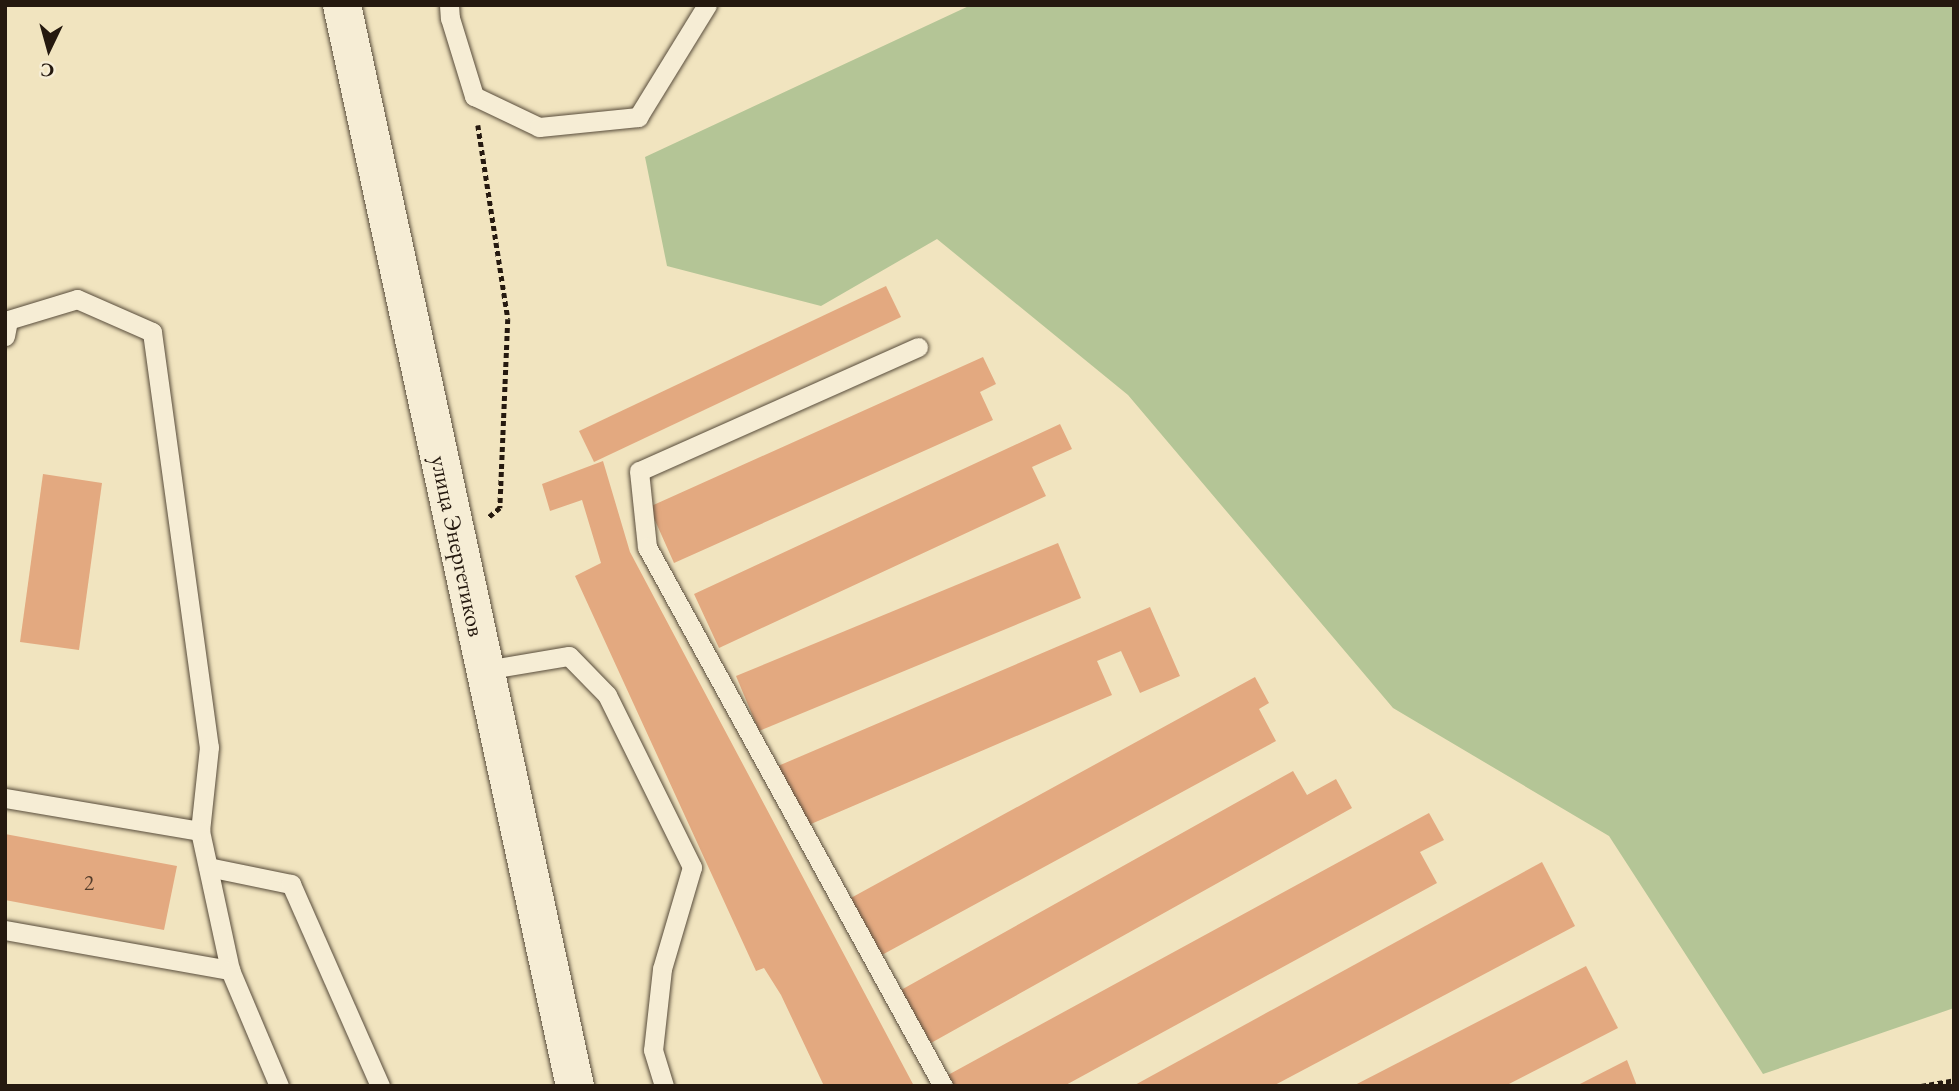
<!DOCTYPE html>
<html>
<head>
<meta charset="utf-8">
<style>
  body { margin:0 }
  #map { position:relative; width:1959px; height:1091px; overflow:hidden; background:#f1e4bf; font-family:"EB Garamond",serif }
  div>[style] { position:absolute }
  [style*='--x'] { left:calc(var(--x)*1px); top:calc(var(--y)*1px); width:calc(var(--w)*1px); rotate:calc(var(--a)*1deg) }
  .green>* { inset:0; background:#b4c596 }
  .building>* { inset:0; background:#e3a980 }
  .path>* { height:4.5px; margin-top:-2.25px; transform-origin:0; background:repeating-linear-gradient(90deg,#25190f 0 5px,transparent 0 8.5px) }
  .roads { filter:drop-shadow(0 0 2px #584c3b) drop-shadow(0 0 2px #584c3b) }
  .lane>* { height:19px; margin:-9.5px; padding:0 9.5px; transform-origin:9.5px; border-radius:9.5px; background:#f6edd5 }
  .secondary>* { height:38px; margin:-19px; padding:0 19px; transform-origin:19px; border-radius:19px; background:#f6edd5 }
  span { translate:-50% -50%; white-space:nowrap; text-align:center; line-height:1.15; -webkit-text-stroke:5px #f6edd5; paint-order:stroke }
  .number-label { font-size:21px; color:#543d2b }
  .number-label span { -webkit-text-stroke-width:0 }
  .street-label { font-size:24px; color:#25190f }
  .frame { position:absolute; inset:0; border:7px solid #25190f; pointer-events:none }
  .north { position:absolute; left:14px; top:14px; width:70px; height:70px; -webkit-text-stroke:5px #f6edd5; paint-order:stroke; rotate:185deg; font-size:19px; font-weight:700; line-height:28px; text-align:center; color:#25190f }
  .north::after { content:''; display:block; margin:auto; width:24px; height:32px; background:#25190f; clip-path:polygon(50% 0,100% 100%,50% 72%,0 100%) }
</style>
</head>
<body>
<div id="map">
  <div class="green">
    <div style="clip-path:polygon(971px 5px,1954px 5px,1954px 1008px,1763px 1074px,1609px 836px,1393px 708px,1128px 395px,937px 239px,821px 306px,667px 266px,645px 157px)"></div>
  </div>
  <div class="building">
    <div style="clip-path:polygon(886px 286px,901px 317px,594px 462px,579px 431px)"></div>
    <div style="clip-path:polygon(983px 357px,996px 384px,980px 392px,993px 420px,674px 563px,649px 507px)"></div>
    <div style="clip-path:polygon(1060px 424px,1072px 449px,1032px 467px,1046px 496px,719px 648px,694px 594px)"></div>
    <div style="clip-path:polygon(603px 461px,630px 552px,914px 1086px,824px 1086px,781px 995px,764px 968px,756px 971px,575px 576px,601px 563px,582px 500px,550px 511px,542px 484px)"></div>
    <div style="clip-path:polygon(43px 474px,102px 483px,79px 650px,20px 642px)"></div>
    <div style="clip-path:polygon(1058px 543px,1081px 598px,759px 731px,736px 676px)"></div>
    <div style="clip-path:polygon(1150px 607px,1180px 676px,1140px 693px,1121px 651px,1097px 661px,1112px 695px,804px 827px,778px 766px)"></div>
    <div style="clip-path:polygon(1255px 677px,1269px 703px,1259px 709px,1276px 741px,880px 956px,849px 899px)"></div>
    <div style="clip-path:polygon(1293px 771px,1307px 795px,1336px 779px,1352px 808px,931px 1043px,901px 990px)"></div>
    <div style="clip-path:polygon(1429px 813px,1444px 840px,1420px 852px,1437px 883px,1064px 1086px,954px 1086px,948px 1075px)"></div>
    <div style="clip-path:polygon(5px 834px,177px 866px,164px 930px,5px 900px)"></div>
    <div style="clip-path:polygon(1542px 862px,1575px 926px,1273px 1086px,1133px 1086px)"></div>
    <div style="clip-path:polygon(1586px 966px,1618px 1028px,1505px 1086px,1353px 1086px)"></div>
    <div style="clip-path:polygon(1627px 1060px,1637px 1086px,1576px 1086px)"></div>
  </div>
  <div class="path">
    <div style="--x:478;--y:125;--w:196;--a:81.2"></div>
    <div style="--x:508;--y:319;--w:189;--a:92.4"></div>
    <div style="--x:500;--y:508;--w:16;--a:140"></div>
    <div style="--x:1921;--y:1086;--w:34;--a:-10"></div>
  </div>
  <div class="roads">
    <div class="lane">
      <div style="--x:449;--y:5;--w:13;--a:86"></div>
      <div style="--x:450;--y:18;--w:82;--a:72.9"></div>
      <div style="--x:474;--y:96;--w:72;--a:25.5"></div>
      <div style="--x:539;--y:127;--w:100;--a:-5.8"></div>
      <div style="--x:638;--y:117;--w:132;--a:-58.4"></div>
      <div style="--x:5;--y:336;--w:16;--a:-79"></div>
      <div style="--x:8;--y:320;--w:72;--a:-16.9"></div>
      <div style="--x:77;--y:299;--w:82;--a:23.7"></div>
      <div style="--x:152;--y:332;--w:419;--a:82.2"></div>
      <div style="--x:209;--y:747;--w:84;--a:96.1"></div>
      <div style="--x:200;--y:831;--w:142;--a:77.8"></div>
      <div style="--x:918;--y:347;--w:305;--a:156"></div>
      <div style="--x:639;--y:471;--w:76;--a:84"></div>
      <div style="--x:647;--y:547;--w:615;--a:61.23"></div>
      <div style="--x:485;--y:670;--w:85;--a:-9.5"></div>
      <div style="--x:569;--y:656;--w:54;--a:45.7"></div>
      <div style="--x:607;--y:695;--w:192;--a:63.7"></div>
      <div style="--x:692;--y:867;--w:106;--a:106.4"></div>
      <div style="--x:662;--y:969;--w:81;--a:96.3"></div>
      <div style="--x:653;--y:1050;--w:38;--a:73"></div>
      <div style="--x:5;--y:798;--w:198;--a:9.6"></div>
      <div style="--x:208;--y:867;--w:85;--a:11.6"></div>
      <div style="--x:291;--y:884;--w:221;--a:66.2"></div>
      <div style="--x:5;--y:930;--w:229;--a:10.1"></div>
      <div style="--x:230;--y:970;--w:126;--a:67.1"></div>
    </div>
    <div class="secondary">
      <div style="--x:342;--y:5;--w:1106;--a:77.84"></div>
    </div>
  </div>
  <div class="number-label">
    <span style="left:89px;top:883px">2</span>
  </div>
  <div class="street-label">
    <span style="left:458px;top:546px;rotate:78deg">улица Энергетиков</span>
  </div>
  <div class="frame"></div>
  <div class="north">С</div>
</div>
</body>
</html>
